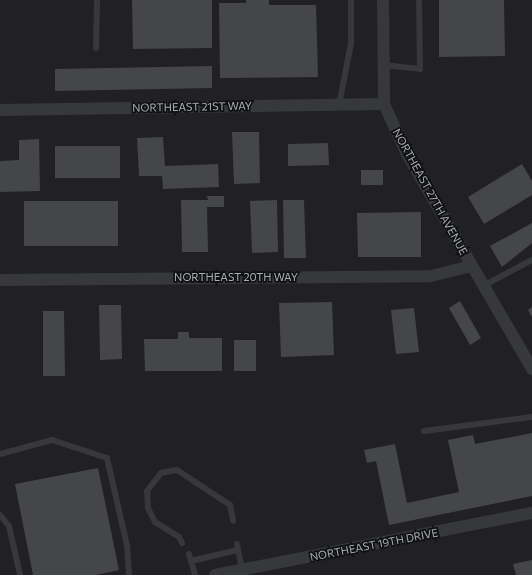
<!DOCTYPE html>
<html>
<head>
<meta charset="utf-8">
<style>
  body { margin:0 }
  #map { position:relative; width:532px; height:575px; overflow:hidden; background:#151516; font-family:Commissioner,sans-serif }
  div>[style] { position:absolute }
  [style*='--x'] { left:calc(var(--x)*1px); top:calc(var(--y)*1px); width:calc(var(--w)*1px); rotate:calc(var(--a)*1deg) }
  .built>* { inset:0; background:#212123 }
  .building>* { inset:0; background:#444649 }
  .lane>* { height:6px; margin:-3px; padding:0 3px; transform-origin:3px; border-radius:3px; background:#36383b }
  .street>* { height:12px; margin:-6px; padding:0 6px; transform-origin:6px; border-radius:6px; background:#36383b }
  span { translate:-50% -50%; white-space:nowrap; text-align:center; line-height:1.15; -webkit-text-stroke:3.5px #101011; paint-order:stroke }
  .street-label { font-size:11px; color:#a7b0b6 }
</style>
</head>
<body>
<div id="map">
  <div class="built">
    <div style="clip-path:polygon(0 0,532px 0,532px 575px,0 575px)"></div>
  </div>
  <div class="building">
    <div style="clip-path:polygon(132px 0,212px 0,212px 48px,133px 49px)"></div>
    <div style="clip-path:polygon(246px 0,269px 0,269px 5px,316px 5px,318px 77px,220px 78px,219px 3px,246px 3px)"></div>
    <div style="clip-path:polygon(439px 0,504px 0,505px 56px,439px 57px)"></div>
    <div style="clip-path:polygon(212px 66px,212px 88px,55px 91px,55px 69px)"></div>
    <div style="clip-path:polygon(232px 132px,259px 132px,260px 183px,234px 184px)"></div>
    <div style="clip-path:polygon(163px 137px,165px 166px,218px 164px,219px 187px,163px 189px,162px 176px,139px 176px,137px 138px)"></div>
    <div style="clip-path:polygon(39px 139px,40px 191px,0 192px,0 161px,19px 160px,19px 140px)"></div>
    <div style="clip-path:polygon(328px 143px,329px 165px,288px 166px,288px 144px)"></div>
    <div style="clip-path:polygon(55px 146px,120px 146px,120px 178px,55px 178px)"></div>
    <div style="clip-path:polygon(522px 164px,532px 181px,532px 195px,484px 224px,468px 197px)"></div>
    <div style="clip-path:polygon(361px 170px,383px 170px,383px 185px,361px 185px)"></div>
    <div style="clip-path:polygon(207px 196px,224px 196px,224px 207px,207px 207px,208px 252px,182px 252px,181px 200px,208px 200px)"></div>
    <div style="clip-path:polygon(277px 200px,278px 252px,252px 253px,250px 201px)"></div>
    <div style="clip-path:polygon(283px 200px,304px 200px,306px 258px,284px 258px)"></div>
    <div style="clip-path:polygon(24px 201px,118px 201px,118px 246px,24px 246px)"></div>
    <div style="clip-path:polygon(421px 212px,421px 257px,358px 257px,357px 213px)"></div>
    <div style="clip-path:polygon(532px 223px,532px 243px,502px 267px,490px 246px)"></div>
    <div style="clip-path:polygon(460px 301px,481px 338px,470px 345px,449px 308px)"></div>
    <div style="clip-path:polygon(332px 302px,334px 355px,281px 357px,279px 303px)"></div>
    <div style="clip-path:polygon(99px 305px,121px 305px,122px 359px,100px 360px)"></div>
    <div style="clip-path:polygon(532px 307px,532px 317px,528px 310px)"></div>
    <div style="clip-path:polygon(414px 308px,419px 352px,396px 354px,391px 310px)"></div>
    <div style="clip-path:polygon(43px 311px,64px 311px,65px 376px,43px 376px)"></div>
    <div style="clip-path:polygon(178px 332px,189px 332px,189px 338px,222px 338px,222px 371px,145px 371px,144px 339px,178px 339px)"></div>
    <div style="clip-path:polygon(234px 340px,256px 340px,256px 371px,234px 371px)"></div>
    <div style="clip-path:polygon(532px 433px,532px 496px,389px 525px,376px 461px,367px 463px,364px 450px,395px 444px,407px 503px,459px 492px,448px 440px,473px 435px,475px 444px)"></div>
    <div style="clip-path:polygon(98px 468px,119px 570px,96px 575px,33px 575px,15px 484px)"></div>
    <div style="clip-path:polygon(532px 560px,532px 575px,516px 575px,513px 564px)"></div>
  </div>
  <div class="lane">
    <div style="--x:96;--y:48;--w:48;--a:-88.8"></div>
    <div style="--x:383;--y:65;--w:37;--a:6"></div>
    <div style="--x:420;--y:69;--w:69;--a:-90.8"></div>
    <div style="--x:339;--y:105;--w:63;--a:-79"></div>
    <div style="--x:351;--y:43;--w:43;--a:-90"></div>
    <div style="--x:483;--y:286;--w:55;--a:-28"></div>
    <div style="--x:424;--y:431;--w:109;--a:-7.4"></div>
    <div style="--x:0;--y:454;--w:54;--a:-15.1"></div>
    <div style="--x:52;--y:440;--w:58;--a:18.1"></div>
    <div style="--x:107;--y:458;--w:89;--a:77.1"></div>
    <div style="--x:127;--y:545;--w:30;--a:86"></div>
    <div style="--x:0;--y:515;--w:14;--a:51"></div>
    <div style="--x:9;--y:526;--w:50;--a:77.3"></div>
    <div style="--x:182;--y:543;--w:7;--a:-117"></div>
    <div style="--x:179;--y:537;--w:28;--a:-148"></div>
    <div style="--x:155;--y:522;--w:16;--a:-117"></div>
    <div style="--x:148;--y:508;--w:17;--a:-93"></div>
    <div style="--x:147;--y:491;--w:23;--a:-52"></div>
    <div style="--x:161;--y:473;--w:16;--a:-11"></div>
    <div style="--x:177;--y:470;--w:64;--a:33.4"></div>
    <div style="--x:230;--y:505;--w:16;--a:79"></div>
    <div style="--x:237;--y:544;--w:26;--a:79"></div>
    <div style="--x:189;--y:554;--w:22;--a:74"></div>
    <div style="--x:191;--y:561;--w:48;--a:-13.2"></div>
  </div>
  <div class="street">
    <div style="--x:383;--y:0;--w:104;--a:89.4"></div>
    <div style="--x:384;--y:104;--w:55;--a:65.3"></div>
    <div style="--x:407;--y:154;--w:249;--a:59.8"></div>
    <div style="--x:0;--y:110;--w:384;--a:-0.9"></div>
    <div style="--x:0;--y:280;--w:431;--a:-0.5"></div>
    <div style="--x:431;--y:276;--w:41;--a:-14"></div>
    <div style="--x:215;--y:575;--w:323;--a:-11.1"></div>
  </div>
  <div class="street-label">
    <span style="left:192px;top:107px;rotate:-1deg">NORTHEAST 21ST WAY</span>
    <span style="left:430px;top:192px;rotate:61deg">NORTHEAST 27TH AVENUE</span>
    <span style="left:236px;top:277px">NORTHEAST 20TH WAY</span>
    <span style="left:374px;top:545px;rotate:-11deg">NORTHEAST 19TH DRIVE</span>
  </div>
</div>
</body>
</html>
